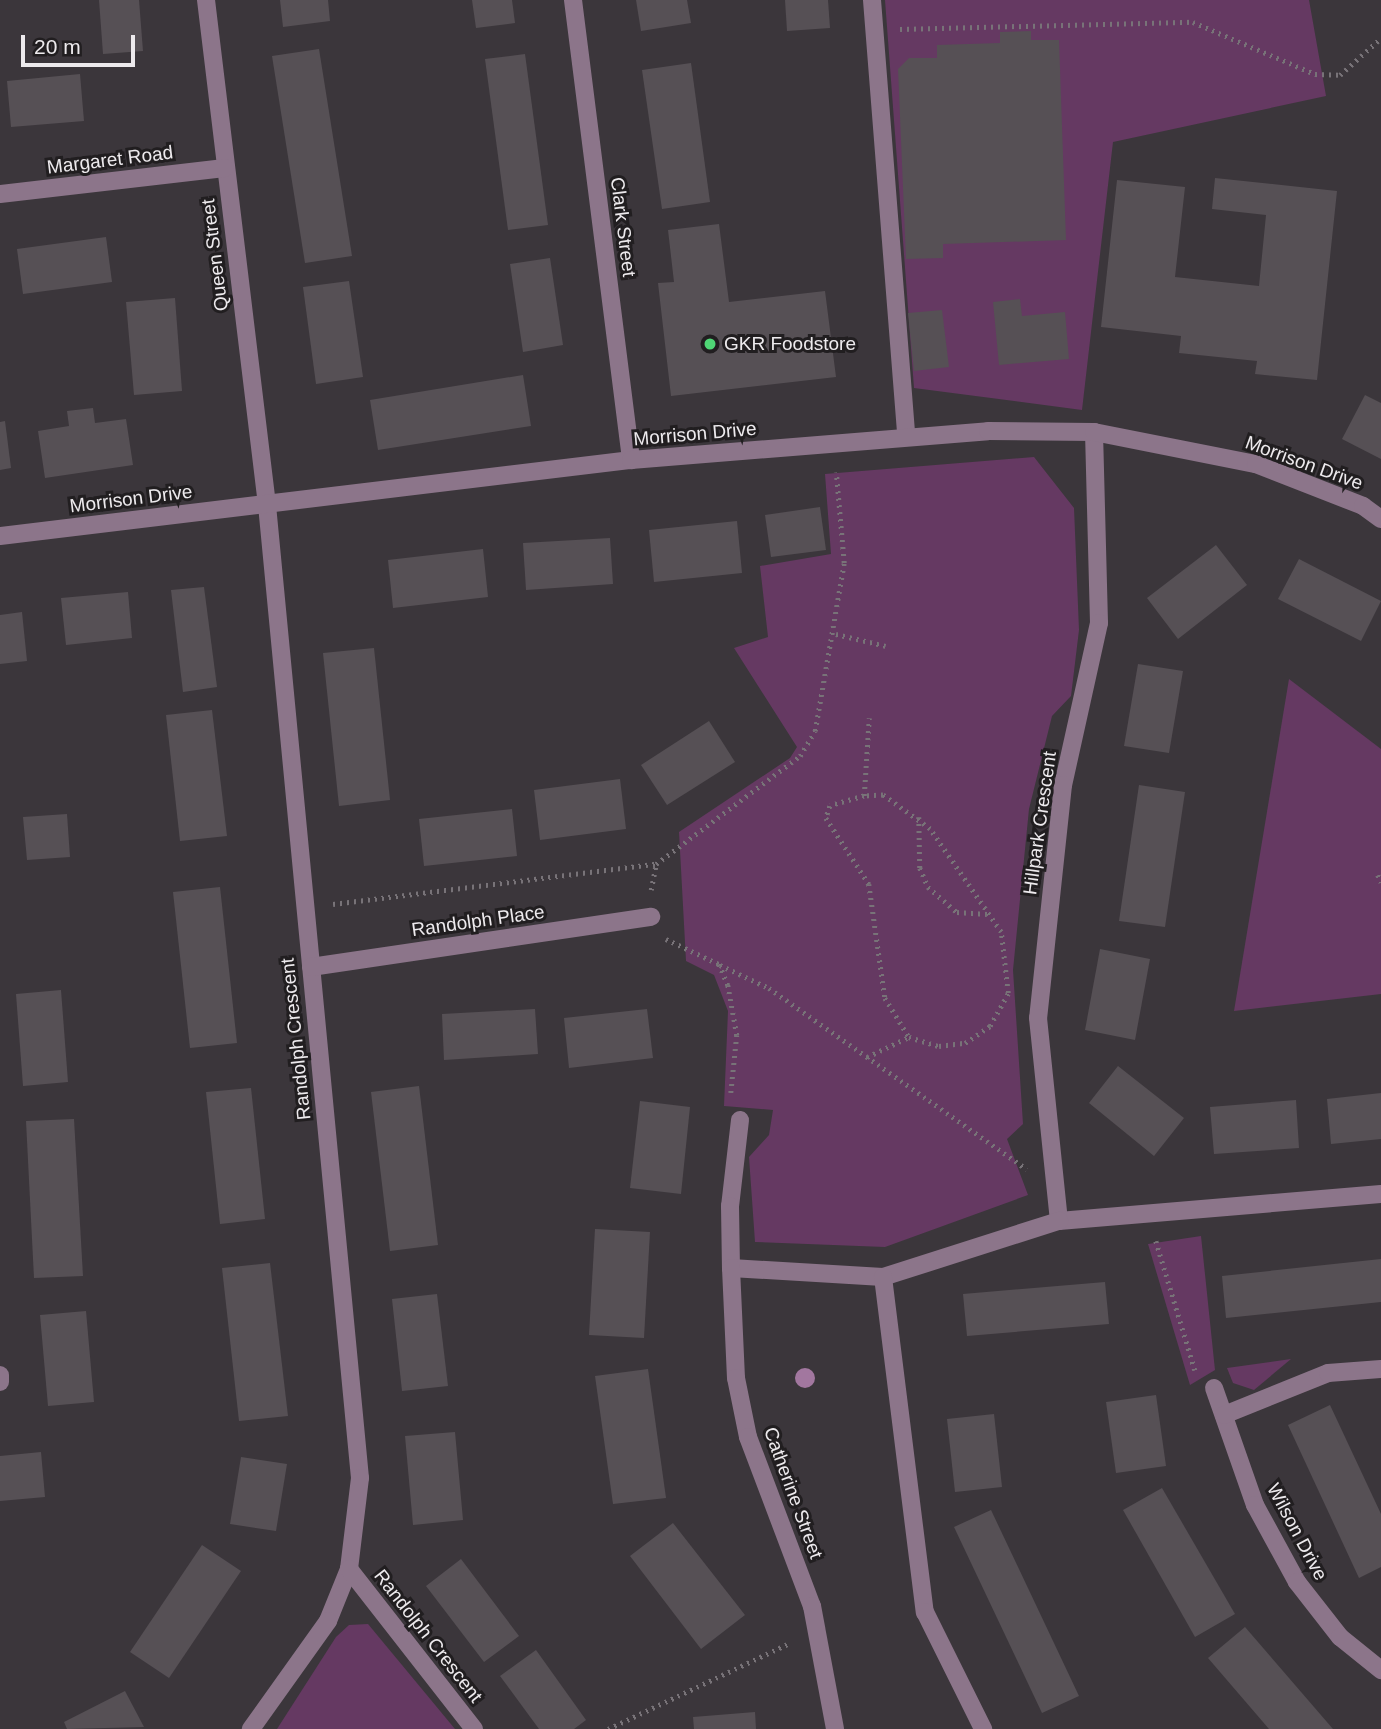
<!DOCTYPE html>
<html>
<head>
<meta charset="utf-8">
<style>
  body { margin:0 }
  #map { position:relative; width:1381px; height:1729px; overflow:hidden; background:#3b363b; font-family:Arial,sans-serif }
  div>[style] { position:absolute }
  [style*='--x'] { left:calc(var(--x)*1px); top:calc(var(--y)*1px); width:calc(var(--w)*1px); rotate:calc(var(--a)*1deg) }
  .green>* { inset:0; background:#653962 }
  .building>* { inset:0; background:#565055 }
  .path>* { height:4.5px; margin-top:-2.25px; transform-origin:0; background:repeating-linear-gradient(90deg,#787378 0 2px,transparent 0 7px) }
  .minor>* { height:18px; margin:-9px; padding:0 9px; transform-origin:9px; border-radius:9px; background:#8c758a }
  .trees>* { width:20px; height:20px; margin:-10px; border-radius:50%; background:#a2779f }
  .dots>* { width:19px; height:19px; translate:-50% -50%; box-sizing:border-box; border:4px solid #211e20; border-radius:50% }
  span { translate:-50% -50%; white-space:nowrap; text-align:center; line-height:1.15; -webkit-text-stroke:6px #211e20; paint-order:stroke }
  .street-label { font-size:19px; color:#edeaed }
  .poi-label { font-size:19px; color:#edeaed }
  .left { translate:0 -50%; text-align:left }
  .scale { position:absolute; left:21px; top:35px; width:114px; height:32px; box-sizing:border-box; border:4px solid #edeaed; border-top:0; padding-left:9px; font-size:21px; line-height:24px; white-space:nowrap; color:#edeaed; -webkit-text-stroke:5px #211e20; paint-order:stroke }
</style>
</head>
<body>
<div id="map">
  <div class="green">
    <div style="clip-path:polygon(885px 0,1309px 0,1326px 96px,1113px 142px,1082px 410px,914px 388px)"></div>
    <div style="clip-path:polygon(1034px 457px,1074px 508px,1079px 630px,1071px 696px,1052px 716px,1029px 809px,1013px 970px,1023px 1124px,1007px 1139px,1028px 1195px,885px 1247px,755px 1242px,749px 1157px,769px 1135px,773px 1110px,724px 1106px,728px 1011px,714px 975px,686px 961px,679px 832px,790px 758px,797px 747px,734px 648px,768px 637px,760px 566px,831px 554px,825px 474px)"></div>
    <div style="clip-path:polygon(1289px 679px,1381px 749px,1381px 994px,1234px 1011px)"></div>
    <div style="clip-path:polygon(1201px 1236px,1215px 1370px,1190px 1385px,1148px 1244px)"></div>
    <div style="clip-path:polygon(1291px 1359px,1254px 1390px,1233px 1383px,1227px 1368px)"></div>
    <div style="clip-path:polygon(368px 1624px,455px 1729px,277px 1729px,336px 1637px,349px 1625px)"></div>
  </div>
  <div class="building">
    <div style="clip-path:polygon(99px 0,139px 0,143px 51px,103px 54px)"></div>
    <div style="clip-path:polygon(280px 0,328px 0,330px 21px,283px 27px)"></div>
    <div style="clip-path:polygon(472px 0,512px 0,515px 23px,476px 28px)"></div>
    <div style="clip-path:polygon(636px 0,687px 0,691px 23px,641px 31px)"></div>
    <div style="clip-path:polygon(785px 0,828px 0,830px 28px,787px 31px)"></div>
    <div style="clip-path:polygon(1031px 31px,1031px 40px,1059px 40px,1066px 240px,943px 244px,943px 258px,906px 259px,898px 69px,909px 58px,937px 58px,937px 45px,1000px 43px,1000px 32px)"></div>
    <div style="clip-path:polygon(319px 49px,352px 256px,305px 263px,272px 56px)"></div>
    <div style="clip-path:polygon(525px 54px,548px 225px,508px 230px,485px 59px)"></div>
    <div style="clip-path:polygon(691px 63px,710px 202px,662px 209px,642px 70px)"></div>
    <div style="clip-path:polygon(80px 74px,84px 121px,11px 127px,7px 81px)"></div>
    <div style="clip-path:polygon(1215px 178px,1337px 191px,1317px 380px,1255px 374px,1257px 361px,1179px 353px,1181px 336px,1101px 327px,1117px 180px,1185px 187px,1175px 277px,1259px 286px,1266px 215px,1212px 209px)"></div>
    <div style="clip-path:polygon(719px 224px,729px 302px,825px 291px,836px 377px,671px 396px,658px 283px,674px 282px,668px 230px)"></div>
    <div style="clip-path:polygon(106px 237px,112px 282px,23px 294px,17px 249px)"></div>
    <div style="clip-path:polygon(550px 258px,563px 345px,523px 352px,510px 264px)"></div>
    <div style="clip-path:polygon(349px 281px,363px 377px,316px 384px,303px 287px)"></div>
    <div style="clip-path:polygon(175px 298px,182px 391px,134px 395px,126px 302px)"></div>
    <div style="clip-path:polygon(1020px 299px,1022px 316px,1065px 312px,1069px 359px,999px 365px,993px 302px)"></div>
    <div style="clip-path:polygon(942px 310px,949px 367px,914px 371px,908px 313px)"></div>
    <div style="clip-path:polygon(523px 375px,531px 426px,378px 450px,370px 400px)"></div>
    <div style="clip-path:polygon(1365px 395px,1381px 403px,1381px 459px,1342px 439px)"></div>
    <div style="clip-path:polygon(93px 408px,95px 423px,126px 419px,133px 465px,45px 478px,38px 431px,69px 426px,67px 411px)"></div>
    <div style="clip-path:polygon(5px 421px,11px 468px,0 470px,0 422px)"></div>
    <div style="clip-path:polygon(820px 507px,826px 550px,771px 557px,765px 515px)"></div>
    <div style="clip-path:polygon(737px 521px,742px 573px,654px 582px,649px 530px)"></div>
    <div style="clip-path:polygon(610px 538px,613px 584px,526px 590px,523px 543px)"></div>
    <div style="clip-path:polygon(1216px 545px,1247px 585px,1178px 639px,1147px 598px)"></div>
    <div style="clip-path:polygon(483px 549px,488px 597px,393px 608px,388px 560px)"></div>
    <div style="clip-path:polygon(1299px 559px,1381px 601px,1361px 641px,1278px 599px)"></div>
    <div style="clip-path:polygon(204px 587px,217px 687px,183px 692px,171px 590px)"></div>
    <div style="clip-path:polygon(128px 592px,132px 638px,66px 645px,61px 598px)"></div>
    <div style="clip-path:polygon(22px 612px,27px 661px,0 664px,0 615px)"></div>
    <div style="clip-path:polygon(374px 648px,390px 800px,339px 806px,323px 653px)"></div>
    <div style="clip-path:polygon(1138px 664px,1183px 671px,1169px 753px,1124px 746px)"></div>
    <div style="clip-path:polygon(212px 710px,227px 836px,180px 841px,166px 715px)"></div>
    <div style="clip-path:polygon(709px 721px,735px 762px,667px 805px,641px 765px)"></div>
    <div style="clip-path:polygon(620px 779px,626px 829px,540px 840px,534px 790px)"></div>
    <div style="clip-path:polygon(1139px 785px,1185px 792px,1165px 927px,1119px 921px)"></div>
    <div style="clip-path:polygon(512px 809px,517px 856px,424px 866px,419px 819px)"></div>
    <div style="clip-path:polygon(67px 814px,70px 857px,27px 860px,23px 817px)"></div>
    <div style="clip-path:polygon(220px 887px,237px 1043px,190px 1048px,173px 892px)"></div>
    <div style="clip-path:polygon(1100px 949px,1150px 959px,1135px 1040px,1085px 1030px)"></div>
    <div style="clip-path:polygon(61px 990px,68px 1082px,23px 1086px,16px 994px)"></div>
    <div style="clip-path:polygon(535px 1009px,538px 1054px,444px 1060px,442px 1014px)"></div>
    <div style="clip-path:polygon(647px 1009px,653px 1058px,569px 1068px,564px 1018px)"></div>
    <div style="clip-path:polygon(1118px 1066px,1184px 1118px,1154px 1156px,1089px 1103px)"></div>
    <div style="clip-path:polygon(419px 1086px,438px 1245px,390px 1251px,371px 1092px)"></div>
    <div style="clip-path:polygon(251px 1088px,265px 1219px,220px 1224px,206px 1092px)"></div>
    <div style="clip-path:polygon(1381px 1093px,1381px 1139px,1331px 1144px,1327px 1099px)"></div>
    <div style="clip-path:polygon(1296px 1100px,1299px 1148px,1214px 1154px,1210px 1107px)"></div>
    <div style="clip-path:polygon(640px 1101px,690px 1107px,681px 1194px,630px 1188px)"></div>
    <div style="clip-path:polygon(74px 1119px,83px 1276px,34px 1278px,26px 1121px)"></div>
    <div style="clip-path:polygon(595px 1229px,650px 1232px,644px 1338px,589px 1335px)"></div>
    <div style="clip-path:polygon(1381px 1259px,1381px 1302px,1226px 1318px,1222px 1276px)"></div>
    <div style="clip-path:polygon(270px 1263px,288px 1416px,239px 1421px,222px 1268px)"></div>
    <div style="clip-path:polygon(1105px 1282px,1109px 1324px,967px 1336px,963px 1294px)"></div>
    <div style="clip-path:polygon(437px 1294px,448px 1386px,402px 1391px,392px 1299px)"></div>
    <div style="clip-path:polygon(86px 1311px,94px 1402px,48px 1406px,40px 1315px)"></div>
    <div style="clip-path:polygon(648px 1369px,666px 1498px,613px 1504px,595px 1376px)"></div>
    <div style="clip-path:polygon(1156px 1395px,1166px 1466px,1116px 1473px,1106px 1402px)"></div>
    <div style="clip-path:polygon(1330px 1405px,1381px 1514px,1381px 1567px,1359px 1578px,1288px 1425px)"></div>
    <div style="clip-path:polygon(994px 1414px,1002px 1487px,955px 1492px,947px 1419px)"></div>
    <div style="clip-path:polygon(455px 1432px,463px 1520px,413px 1525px,405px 1436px)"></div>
    <div style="clip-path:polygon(41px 1452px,45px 1497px,0 1501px,0 1456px)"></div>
    <div style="clip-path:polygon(241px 1457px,287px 1464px,276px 1531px,230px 1524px)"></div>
    <div style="clip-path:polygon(1162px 1488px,1235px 1614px,1195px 1637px,1123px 1510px)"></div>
    <div style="clip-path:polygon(991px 1510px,1079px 1696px,1042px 1713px,954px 1527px)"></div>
    <div style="clip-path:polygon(673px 1523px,745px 1615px,701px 1649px,630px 1556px)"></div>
    <div style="clip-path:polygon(202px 1545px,241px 1571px,169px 1678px,130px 1652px)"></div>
    <div style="clip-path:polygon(461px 1559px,519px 1636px,484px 1662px,426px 1586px)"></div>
    <div style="clip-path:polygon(1245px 1627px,1333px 1729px,1269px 1729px,1208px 1658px)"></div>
    <div style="clip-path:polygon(536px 1650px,586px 1720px,574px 1729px,539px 1729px,500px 1676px)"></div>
    <div style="clip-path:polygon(125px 1691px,144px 1727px,67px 1729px,64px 1722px)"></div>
    <div style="clip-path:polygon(755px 1712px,756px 1729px,694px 1729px,693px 1717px)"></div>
  </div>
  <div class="path">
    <div style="--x:900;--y:29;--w:293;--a:-1.4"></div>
    <div style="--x:1193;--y:22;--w:133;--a:23.1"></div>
    <div style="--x:1315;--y:74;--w:25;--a:2"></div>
    <div style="--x:1340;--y:75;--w:55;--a:-42.1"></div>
    <div style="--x:836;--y:634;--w:51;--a:13.5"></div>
    <div style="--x:864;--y:796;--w:78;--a:-86.3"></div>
    <div style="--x:919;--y:817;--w:51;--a:88.9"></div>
    <div style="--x:920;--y:868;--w:21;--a:67"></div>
    <div style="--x:928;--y:887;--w:38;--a:41"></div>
    <div style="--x:957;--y:912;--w:30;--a:4"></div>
    <div style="--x:1378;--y:875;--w:8;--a:67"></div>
    <div style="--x:651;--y:890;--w:26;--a:-79"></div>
    <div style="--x:656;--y:864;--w:180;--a:-36.9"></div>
    <div style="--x:800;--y:756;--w:29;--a:-59"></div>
    <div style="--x:815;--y:731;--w:170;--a:-80.2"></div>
    <div style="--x:844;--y:563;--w:91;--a:-95"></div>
    <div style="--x:333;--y:904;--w:325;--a:-7.1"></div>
    <div style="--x:666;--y:939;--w:59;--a:25.3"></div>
    <div style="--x:719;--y:964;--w:23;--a:67"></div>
    <div style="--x:728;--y:985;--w:51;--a:79.8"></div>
    <div style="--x:737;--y:1035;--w:58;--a:95.9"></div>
    <div style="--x:720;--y:965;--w:54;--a:25.1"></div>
    <div style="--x:769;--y:988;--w:315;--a:35.1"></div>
    <div style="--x:867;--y:1057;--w:47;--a:-25.5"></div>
    <div style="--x:909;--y:1037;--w:31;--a:17"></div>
    <div style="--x:939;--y:1046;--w:26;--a:-7"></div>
    <div style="--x:965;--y:1043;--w:30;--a:-34"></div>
    <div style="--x:990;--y:1026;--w:38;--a:-61"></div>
    <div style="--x:1008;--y:993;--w:61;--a:-96.5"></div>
    <div style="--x:1001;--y:932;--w:125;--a:-124.6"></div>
    <div style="--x:930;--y:829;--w:58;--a:-144.1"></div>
    <div style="--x:883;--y:795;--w:19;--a:177"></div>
    <div style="--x:864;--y:796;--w:35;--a:164"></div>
    <div style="--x:830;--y:806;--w:13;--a:108"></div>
    <div style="--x:826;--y:818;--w:79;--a:56.9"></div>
    <div style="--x:869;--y:884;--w:115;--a:82"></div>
    <div style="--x:885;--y:998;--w:46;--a:58.4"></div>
    <div style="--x:1156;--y:1241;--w:135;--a:73.2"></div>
    <div style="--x:608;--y:1729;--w:201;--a:-25.3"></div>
  </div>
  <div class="minor">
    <div style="--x:206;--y:0;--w:509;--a:83.11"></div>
    <div style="--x:267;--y:505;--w:977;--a:84.54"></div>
    <div style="--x:360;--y:1478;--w:92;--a:96.9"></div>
    <div style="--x:349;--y:1569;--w:56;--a:112"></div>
    <div style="--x:328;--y:1621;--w:133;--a:125.5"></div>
    <div style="--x:573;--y:0;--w:464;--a:82.8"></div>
    <div style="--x:872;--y:0;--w:437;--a:85.5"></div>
    <div style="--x:0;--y:194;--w:226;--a:-6.6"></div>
    <div style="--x:1094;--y:432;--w:191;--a:88.5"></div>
    <div style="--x:1099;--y:623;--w:166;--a:102.5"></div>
    <div style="--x:1063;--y:785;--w:234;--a:96.1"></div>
    <div style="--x:1038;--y:1018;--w:204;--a:84.1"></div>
    <div style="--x:1059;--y:1221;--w:323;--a:-4.8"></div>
    <div style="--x:0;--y:536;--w:636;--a:-6.87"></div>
    <div style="--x:631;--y:460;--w:358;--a:-4.6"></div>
    <div style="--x:988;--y:431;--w:106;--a:0.5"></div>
    <div style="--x:1094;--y:432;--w:165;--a:11.2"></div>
    <div style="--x:1256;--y:464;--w:115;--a:21.4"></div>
    <div style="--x:1363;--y:506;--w:22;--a:36"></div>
    <div style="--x:311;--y:967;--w:344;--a:-8.4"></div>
    <div style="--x:740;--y:1120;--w:87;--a:96.6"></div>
    <div style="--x:730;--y:1206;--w:62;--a:89.1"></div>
    <div style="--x:731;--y:1268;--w:152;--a:3.4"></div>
    <div style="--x:883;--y:1277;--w:185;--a:-17.7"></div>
    <div style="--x:731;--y:1268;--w:110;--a:87.4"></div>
    <div style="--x:736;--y:1378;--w:60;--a:78.5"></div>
    <div style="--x:748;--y:1437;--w:181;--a:69.3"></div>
    <div style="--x:812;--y:1606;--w:125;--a:79.4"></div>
    <div style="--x:883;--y:1277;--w:338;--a:82.9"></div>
    <div style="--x:925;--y:1612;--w:131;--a:63.6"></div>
    <div style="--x:0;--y:1375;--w:7;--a:90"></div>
    <div style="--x:1214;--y:1388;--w:124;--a:70.7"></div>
    <div style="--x:1255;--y:1505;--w:88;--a:61.4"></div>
    <div style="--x:1297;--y:1582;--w:70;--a:52"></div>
    <div style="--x:1340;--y:1637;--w:53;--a:38.8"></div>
    <div style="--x:1224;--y:1415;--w:112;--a:-22"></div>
    <div style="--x:1328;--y:1373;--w:53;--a:-4.3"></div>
    <div style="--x:349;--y:1569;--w:203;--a:52"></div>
  </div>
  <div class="trees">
    <div style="left:805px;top:1378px"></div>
  </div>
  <div class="dots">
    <div style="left:710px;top:344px;background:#4fd675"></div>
  </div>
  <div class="street-label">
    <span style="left:110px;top:160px;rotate:-7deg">Margaret Road</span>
    <span style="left:623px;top:227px;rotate:83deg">Clark Street</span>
    <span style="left:215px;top:255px;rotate:-97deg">Queen Street</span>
    <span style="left:695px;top:434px;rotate:-5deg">Morrison Drive</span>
    <span style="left:1304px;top:463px;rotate:20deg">Morrison Drive</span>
    <span style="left:131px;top:499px;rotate:-7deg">Morrison Drive</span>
    <span style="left:1040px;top:823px;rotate:-82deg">Hillpark Crescent</span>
    <span style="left:478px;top:921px;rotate:-8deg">Randolph Place</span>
    <span style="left:296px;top:1039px;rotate:-96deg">Randolph Crescent</span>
    <span style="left:793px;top:1493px;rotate:70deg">Catherine Street</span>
    <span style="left:1297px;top:1532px;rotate:62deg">Wilson Drive</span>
    <span style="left:428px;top:1636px;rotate:52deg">Randolph Crescent</span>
  </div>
  <div class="poi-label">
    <span class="left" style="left:724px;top:344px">GKR Foodstore</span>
  </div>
  <div class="scale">20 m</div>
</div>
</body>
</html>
